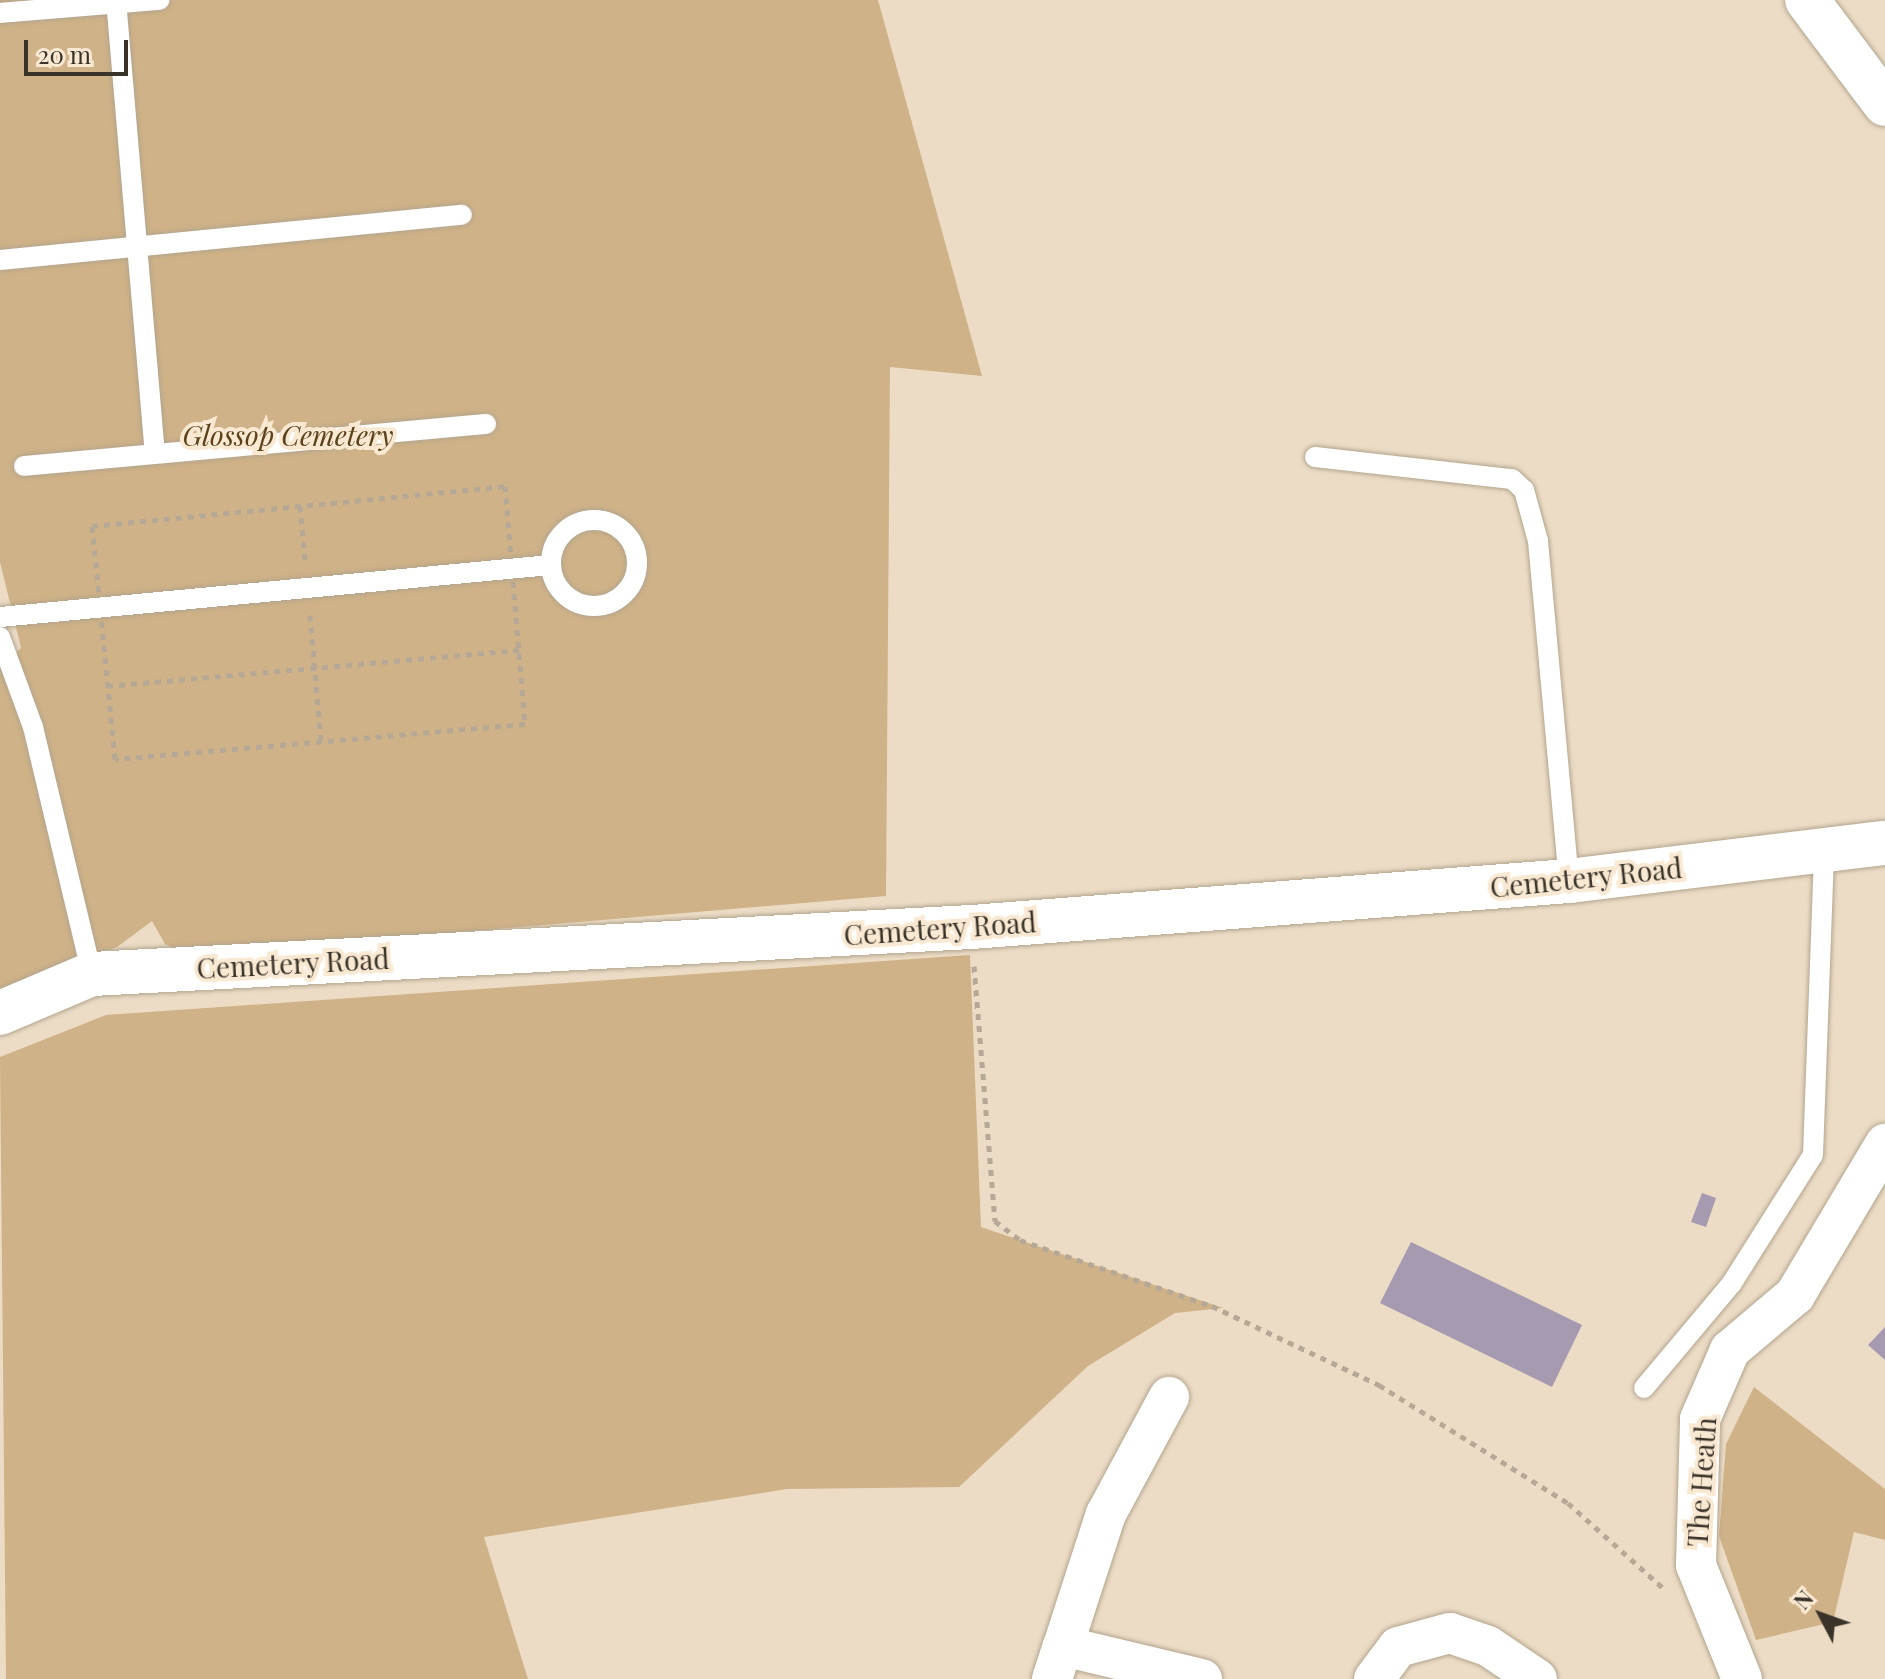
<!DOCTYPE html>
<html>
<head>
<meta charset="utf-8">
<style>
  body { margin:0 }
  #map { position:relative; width:1885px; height:1679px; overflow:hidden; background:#ecdcc6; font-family:"Playfair Display",serif }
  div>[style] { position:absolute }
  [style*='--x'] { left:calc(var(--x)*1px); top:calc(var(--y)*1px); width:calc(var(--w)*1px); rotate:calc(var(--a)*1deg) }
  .green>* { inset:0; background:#cfb287 }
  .building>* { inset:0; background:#a69ab0 }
  .path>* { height:5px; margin-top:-2.5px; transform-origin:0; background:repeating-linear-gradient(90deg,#b5a896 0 6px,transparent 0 12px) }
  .roads { filter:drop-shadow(0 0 2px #b3a48e) drop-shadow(0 0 2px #b3a48e) }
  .lane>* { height:20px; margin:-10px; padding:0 10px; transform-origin:10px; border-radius:10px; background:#fff }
  .lane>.ring { margin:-10px; padding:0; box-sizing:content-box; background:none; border:20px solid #fff; border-radius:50% }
  .street>* { height:40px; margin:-20px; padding:0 20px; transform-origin:20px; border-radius:20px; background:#fff }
  .secondary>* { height:44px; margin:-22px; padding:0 22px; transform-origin:22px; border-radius:22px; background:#fff }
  span { translate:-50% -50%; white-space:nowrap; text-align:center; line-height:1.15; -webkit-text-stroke:8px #fae9d2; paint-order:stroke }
  .park-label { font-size:28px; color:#5b421a; font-style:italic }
  .street-label { font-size:28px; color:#39332a }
  .north { position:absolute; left:1781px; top:1575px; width:80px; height:80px; -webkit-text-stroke:6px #fae9d2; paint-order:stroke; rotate:311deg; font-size:22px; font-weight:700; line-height:32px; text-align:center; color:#39332a }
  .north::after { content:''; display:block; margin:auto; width:28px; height:36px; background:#39332a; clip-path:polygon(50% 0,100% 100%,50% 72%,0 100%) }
  .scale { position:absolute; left:24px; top:40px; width:104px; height:36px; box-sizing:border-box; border:4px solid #39332a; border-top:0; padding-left:10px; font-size:24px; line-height:28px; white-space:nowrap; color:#39332a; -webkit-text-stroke:6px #fae9d2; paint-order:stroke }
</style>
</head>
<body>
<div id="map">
  <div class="green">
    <div style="clip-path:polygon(0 0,878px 0,982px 376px,890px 367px,886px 896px,189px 955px,165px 944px,152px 921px,117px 947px,0 993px,0 668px,21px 648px,0 562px)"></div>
    <div style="clip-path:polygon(970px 955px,981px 1227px,1223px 1308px,1175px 1313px,1088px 1366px,959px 1487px,787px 1489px,484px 1537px,528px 1679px,6px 1679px,0 1057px,106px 1015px)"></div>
    <div style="clip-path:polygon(1754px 1387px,1885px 1489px,1885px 1540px,1854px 1532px,1833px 1622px,1756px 1640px,1719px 1536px,1726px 1444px)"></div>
  </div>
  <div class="building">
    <div style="clip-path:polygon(1702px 1193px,1716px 1198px,1706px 1227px,1691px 1222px)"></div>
    <div style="clip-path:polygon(1411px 1242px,1582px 1325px,1552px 1387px,1380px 1303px)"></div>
    <div style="clip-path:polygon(1885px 1327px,1885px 1360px,1868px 1345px)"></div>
  </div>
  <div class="path">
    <div style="--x:505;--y:486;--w:239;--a:85.2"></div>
    <div style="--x:525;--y:724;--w:411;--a:175.1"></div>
    <div style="--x:115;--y:759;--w:234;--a:-95.6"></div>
    <div style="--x:92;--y:526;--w:415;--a:-5.5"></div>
    <div style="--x:300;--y:506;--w:55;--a:84.8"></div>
    <div style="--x:310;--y:615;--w:126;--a:85"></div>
    <div style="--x:107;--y:686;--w:414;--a:-5"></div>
    <div style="--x:974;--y:966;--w:256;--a:85.3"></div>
    <div style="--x:995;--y:1221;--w:31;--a:37"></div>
    <div style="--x:1020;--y:1240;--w:203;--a:19"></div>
    <div style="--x:1212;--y:1306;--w:185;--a:25.3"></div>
    <div style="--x:1379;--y:1385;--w:223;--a:32"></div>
    <div style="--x:1568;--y:1503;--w:127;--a:41.8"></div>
  </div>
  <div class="roads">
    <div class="lane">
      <div style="--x:116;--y:0;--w:454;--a:85.1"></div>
      <div style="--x:0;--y:13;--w:160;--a:-4.7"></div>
      <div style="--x:0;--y:260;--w:464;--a:-5.6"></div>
      <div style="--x:1315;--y:457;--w:198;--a:6.4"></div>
      <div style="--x:1512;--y:479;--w:16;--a:43"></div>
      <div style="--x:1524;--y:490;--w:53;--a:74.6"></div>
      <div style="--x:1538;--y:541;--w:341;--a:84.8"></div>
      <div style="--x:24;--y:466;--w:464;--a:-5.2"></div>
      <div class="ring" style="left:551px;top:520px;width:66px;height:66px"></div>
      <div style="--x:0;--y:617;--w:552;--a:-5.4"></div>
      <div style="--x:0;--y:637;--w:96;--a:69.9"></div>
      <div style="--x:33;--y:727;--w:254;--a:76.6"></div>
      <div style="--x:1644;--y:1388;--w:137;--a:-50"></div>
      <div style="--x:1732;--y:1283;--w:151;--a:-57.7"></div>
      <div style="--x:1813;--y:1155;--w:305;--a:-87.9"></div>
    </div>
    <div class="street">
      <div style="--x:1063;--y:1646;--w:139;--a:-72"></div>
      <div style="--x:1106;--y:1514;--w:133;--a:-61.7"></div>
      <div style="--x:1052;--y:1679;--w:35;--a:-72"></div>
      <div style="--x:1063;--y:1646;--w:143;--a:13.4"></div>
      <div style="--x:1374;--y:1679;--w:40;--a:-53"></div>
      <div style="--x:1398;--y:1647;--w:54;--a:-15.1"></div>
      <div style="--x:1450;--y:1633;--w:40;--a:18.9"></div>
      <div style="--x:1488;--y:1646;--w:59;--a:34"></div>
      <div style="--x:1742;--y:1679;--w:123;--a:-112"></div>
      <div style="--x:1696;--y:1565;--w:146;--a:-88.4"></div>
      <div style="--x:1700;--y:1419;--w:75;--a:-66.5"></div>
      <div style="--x:1730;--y:1350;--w:85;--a:-40.2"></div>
      <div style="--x:1795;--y:1295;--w:176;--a:-59.2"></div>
    </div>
    <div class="secondary">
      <div style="--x:1807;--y:0;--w:130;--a:53.1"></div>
      <div style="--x:0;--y:1013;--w:100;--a:-23"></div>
      <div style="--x:92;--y:974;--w:881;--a:-3.06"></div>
      <div style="--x:972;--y:927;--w:599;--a:-4.41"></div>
      <div style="--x:1569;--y:881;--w:318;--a:-6.9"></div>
    </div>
  </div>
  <div class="park-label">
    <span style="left:288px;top:435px">Glossop Cemetery</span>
  </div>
  <div class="street-label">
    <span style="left:1586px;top:877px;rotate:-6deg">Cemetery Road</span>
    <span style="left:940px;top:928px;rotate:-4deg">Cemetery Road</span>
    <span style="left:293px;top:963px;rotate:-3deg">Cemetery Road</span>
    <span style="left:1701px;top:1482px;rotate:-86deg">The Heath</span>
  </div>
  <div class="north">N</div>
  <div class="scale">20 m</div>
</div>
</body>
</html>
